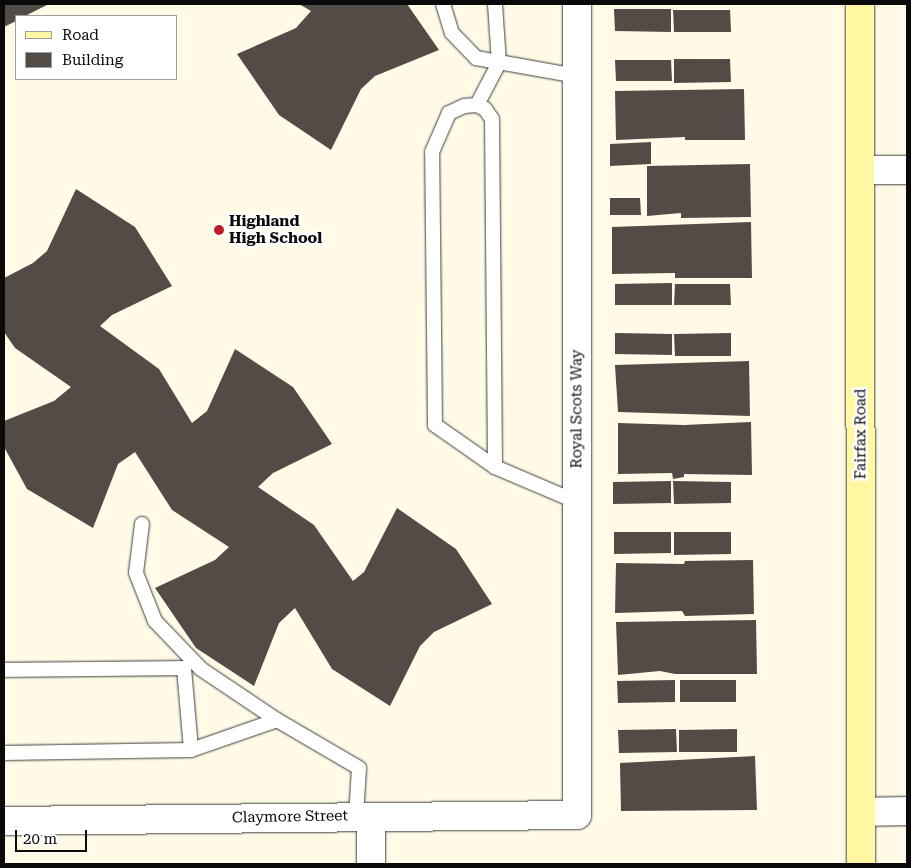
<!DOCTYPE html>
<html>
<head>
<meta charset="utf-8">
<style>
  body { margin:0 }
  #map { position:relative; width:911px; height:868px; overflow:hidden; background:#fffbe7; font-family:"Roboto Serif",serif }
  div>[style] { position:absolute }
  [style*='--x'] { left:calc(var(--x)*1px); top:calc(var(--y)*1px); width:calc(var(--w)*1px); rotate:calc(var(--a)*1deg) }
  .building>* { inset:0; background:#534b46 }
  .roads { filter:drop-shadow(0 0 1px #3d3d3d) drop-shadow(0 0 1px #3d3d3d) }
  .lane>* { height:14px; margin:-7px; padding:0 7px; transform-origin:7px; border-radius:7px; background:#fff }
  .street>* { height:28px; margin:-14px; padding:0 14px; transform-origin:14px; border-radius:14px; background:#fff }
  .secondary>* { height:28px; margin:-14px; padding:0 14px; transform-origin:14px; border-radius:14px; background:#fff7a2 }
  .dots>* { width:14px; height:14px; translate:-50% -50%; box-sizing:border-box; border:2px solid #fff; border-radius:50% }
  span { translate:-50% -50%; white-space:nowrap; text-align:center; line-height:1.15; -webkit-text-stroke:5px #fff; paint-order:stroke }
  .poi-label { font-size:15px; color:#0a0a0a; font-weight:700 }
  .left { translate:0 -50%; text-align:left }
  .street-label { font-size:15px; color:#0a0a0a }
  .frame { position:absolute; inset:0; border:5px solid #0a0a0a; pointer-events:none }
  .legend { position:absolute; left:15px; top:15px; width:162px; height:65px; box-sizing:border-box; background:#fff; border:1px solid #9d9d9d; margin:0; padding:6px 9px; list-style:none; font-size:15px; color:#0a0a0a }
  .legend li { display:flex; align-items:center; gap:10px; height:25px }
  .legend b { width:25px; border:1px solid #9d9d9d }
  .scale { position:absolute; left:15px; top:830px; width:72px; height:22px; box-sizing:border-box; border:2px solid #0a0a0a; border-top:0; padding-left:6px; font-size:15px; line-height:18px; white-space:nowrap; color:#0a0a0a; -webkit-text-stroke:4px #fff; paint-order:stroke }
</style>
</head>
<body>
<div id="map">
  <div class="building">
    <div style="clip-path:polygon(4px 4px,46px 4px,47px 5px,25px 16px,16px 16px,16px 21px,4px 27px)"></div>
    <div style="clip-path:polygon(299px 4px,407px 4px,439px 50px,375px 76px,361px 89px,331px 150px,279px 115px,237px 54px,296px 28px,311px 11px)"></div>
    <div style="clip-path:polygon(614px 9px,671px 9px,671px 32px,615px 31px)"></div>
    <div style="clip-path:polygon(673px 10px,730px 10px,731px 32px,674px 32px)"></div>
    <div style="clip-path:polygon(674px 59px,730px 59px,731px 82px,674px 83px)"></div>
    <div style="clip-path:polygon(615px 60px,671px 60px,672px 81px,616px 81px)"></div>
    <div style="clip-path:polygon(744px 89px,745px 140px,685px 140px,685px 137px,616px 140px,615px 91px)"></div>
    <div style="clip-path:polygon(651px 142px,651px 164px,610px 166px,610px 144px)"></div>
    <div style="clip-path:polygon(750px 164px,751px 217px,681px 218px,681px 213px,647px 216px,647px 166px)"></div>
    <div style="clip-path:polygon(76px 189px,135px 227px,172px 286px,112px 315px,100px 326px,159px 369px,192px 423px,207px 411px,235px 349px,293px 387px,332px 444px,273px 473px,258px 487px,314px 525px,353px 581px,364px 572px,397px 508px,456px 549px,492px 604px,434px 632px,420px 646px,390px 706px,332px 669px,295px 608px,279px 623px,254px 686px,196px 648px,155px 588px,215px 560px,229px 547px,172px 510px,135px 452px,118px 464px,93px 528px,27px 489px,4px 447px,4px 421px,54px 401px,71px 387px,15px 348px,4px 332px,4px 278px,33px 263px,47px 251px)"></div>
    <div style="clip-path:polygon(610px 198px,640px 198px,641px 215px,610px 215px)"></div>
    <div style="clip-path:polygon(751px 222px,752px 278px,675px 278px,675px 273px,612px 274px,612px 227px)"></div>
    <div style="clip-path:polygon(672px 283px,672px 305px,615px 305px,615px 284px)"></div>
    <div style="clip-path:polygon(675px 284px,730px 284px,731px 305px,674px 305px)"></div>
    <div style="clip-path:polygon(615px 333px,672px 334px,672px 355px,615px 354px)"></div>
    <div style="clip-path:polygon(731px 333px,731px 356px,675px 356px,674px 334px)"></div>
    <div style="clip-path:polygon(749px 361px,750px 416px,618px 412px,615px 365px)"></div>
    <div style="clip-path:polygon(751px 422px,752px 475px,684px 474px,684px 477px,673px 479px,672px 473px,618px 474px,618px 423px,684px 425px)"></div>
    <div style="clip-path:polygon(671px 481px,671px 503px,613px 504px,613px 482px)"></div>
    <div style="clip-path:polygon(673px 481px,731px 482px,731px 503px,674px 504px)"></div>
    <div style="clip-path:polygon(614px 532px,671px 532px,671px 553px,614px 554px)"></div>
    <div style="clip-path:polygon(674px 532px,731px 532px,731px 554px,674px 555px)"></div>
    <div style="clip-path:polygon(753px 560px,754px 614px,685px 616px,682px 611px,615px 613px,616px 563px,684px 564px,685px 561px)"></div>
    <div style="clip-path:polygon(756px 620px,757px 674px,675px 674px,660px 671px,618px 675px,616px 622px)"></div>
    <div style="clip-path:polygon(675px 680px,675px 702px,618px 703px,617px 681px)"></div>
    <div style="clip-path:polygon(680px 680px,736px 680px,736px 702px,680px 702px)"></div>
    <div style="clip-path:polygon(676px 729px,677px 752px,619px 753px,618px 730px)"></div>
    <div style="clip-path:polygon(737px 729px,737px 752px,679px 752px,679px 730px)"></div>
    <div style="clip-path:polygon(755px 756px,757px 810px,621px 811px,620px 763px)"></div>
  </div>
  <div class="roads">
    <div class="lane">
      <div style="--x:443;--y:4;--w:30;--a:73"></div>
      <div style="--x:452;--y:33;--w:35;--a:46"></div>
      <div style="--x:476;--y:58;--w:103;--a:10.1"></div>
      <div style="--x:477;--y:105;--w:47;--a:-62.4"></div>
      <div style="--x:499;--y:63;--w:59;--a:-93.9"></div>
      <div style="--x:495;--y:467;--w:73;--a:-145"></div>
      <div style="--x:435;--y:425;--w:273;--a:-90.6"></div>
      <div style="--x:432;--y:152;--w:43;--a:-66.4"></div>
      <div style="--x:449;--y:113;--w:17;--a:-25"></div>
      <div style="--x:464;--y:106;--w:13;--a:-4"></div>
      <div style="--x:477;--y:105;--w:9;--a:27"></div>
      <div style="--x:485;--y:109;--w:12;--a:55"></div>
      <div style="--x:492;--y:119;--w:348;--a:89.5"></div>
      <div style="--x:495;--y:467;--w:89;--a:23.1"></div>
      <div style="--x:142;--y:524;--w:49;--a:97"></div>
      <div style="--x:136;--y:573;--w:52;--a:68.4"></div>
      <div style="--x:155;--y:621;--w:66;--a:46.2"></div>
      <div style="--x:201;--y:669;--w:92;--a:33.9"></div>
      <div style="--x:277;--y:720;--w:95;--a:30.3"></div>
      <div style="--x:359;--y:768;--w:49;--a:93.5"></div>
      <div style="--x:4;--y:670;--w:180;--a:-0.6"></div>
      <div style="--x:184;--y:668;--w:82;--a:85.1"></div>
      <div style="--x:4;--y:753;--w:187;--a:-0.9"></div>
      <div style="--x:191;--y:750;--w:91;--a:-19.2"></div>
    </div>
    <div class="street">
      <div style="--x:861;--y:170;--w:46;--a:0"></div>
      <div style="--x:861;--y:812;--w:46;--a:-1.2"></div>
      <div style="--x:371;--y:817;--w:47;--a:90"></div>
      <div style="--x:4;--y:821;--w:573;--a:-0.6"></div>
      <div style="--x:577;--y:815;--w:811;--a:-90"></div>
    </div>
    <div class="secondary">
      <div style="--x:860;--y:4;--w:860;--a:89.93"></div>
    </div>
  </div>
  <div class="dots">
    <div style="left:219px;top:230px;background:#bd1f23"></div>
  </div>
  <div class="poi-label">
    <span class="left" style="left:229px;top:230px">Highland<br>High School</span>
  </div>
  <div class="street-label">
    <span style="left:577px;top:409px;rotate:-90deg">Royal Scots Way</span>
    <span style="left:861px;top:434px;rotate:-90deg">Fairfax Road</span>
    <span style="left:290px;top:817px;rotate:-1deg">Claymore Street</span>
  </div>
  <div class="frame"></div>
  <ul class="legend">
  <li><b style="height:6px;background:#fff7a2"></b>Road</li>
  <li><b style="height:14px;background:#534b46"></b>Building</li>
  </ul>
  <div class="scale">20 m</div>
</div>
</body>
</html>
